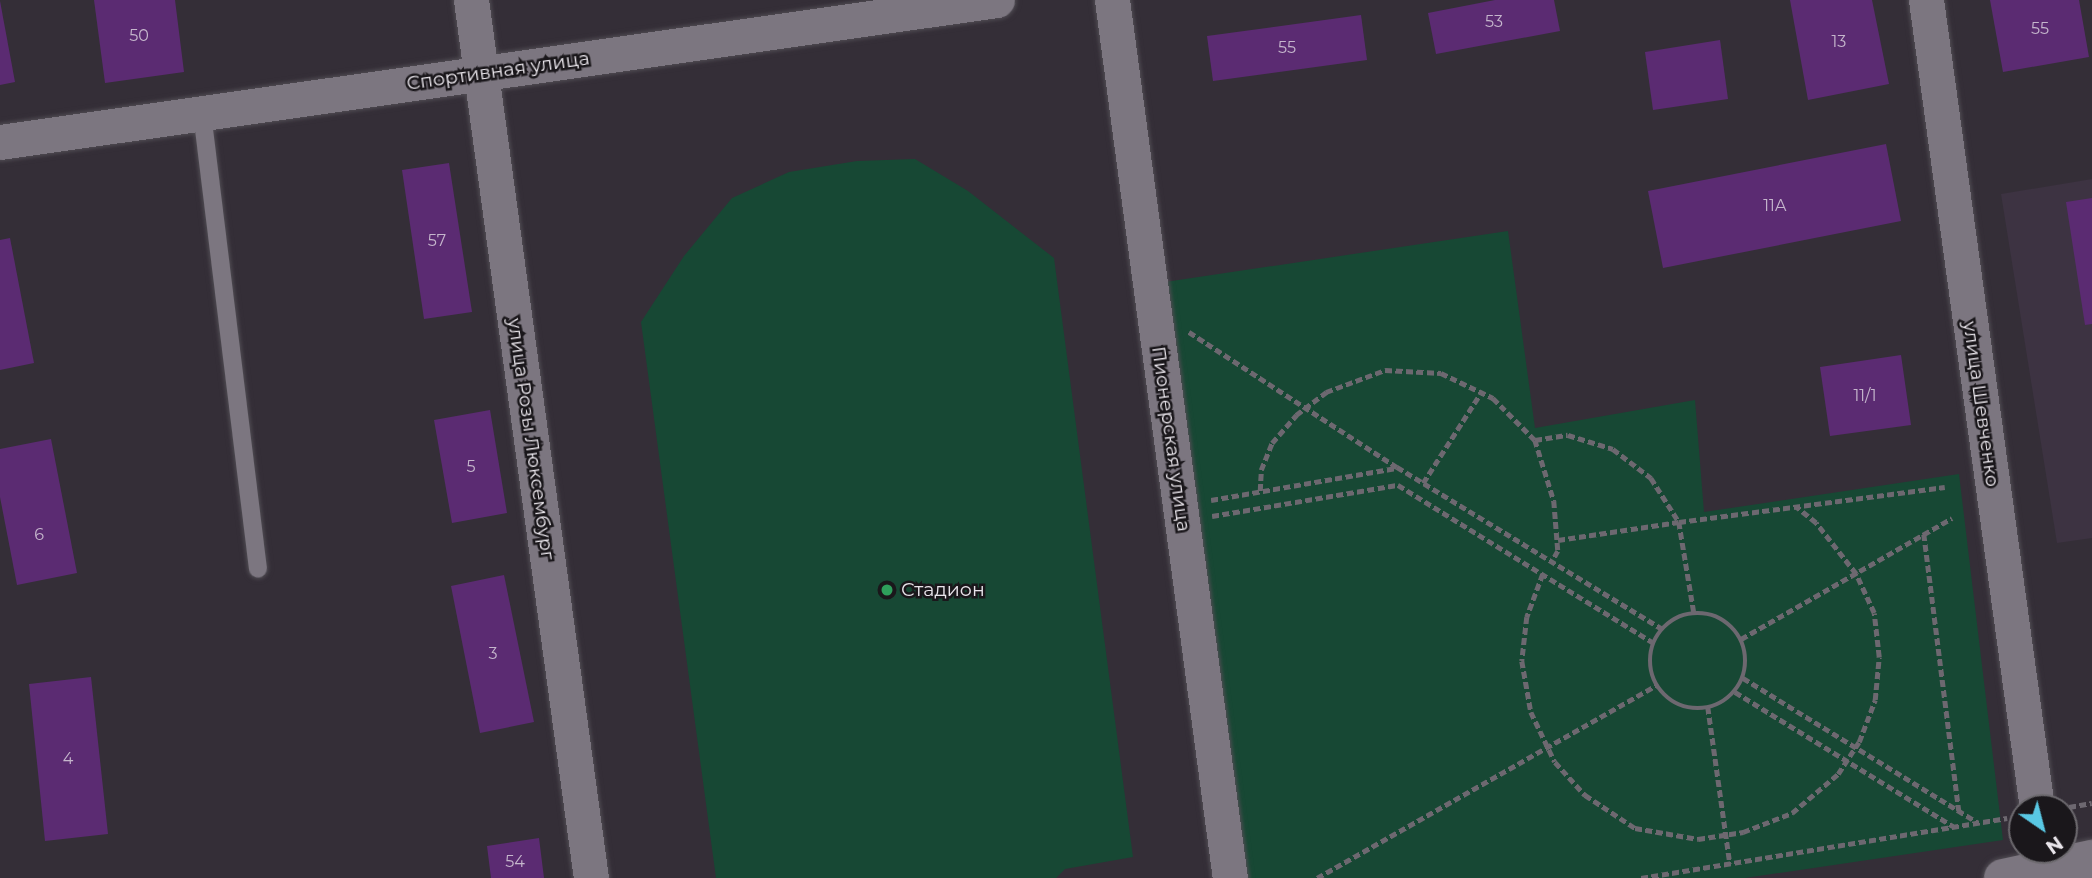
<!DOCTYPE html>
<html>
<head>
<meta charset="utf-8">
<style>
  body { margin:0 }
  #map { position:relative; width:2092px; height:878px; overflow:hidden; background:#342e37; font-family:Montserrat,sans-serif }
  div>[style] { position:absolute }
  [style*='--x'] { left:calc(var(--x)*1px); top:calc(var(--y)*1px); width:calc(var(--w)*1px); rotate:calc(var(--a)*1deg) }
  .built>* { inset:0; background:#3d3342 }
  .green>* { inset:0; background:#174834 }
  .building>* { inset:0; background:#5b2b72 }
  .path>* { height:4.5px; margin-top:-2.25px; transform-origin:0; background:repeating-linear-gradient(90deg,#6d6870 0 7px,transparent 0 10.5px) }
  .path>.ring { margin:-2.25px; padding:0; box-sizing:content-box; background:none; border:4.5px solid #6d6870; border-radius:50% }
  .roads { filter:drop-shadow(0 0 2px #504c53) drop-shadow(0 0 2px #504c53) }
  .lane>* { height:18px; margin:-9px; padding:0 9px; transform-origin:9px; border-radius:9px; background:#7c7680 }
  .street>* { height:35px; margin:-17.5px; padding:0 17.5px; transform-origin:17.5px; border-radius:17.5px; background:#7c7680 }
  .secondary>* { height:38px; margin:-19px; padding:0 19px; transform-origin:19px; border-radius:19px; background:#7c7680 }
  .dots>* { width:19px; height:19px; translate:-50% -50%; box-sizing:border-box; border:4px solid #1a171b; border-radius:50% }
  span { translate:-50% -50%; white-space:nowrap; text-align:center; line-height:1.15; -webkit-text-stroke:5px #1a171b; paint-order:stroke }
  .number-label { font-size:16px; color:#c5b6cc }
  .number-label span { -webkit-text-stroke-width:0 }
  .street-label { font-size:19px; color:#e8e4ea }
  .poi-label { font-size:19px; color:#e8e4ea }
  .left { translate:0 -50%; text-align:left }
  .north { position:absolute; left:2008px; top:794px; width:70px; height:70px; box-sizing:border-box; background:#1a171b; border:2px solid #6c696e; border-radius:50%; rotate:145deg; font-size:19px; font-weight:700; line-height:28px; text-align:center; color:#e8e4ea }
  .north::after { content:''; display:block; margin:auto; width:24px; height:32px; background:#59c8e4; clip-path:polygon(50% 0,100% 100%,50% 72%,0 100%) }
</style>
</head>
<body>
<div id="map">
  <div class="built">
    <div style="clip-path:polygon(2092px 179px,2092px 538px,2057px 543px,2001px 194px)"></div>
  </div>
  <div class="green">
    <div style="clip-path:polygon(915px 159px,968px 191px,1054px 258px,1133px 857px,1065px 869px,1056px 878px,716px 878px,641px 322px,684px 256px,732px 198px,789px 172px,857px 161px)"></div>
    <div style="clip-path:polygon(1508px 231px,1535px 428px,1695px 400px,1704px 512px,1959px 474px,2003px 840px,1745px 878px,1243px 878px,1165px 282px)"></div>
  </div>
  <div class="building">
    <div style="clip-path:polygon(94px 0,175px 0,184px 72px,105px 83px)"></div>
    <div style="clip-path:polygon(1495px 0,1554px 0,1560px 31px,1436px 54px,1428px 13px)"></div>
    <div style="clip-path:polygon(1790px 0,1872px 0,1889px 84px,1808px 100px)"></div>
    <div style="clip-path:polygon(1990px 0,2079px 0,2089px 57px,2003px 72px)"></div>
    <div style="clip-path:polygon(0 1px,15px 82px,0 85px)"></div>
    <div style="clip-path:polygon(1361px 15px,1367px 60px,1213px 81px,1207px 36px)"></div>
    <div style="clip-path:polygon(1720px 40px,1728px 99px,1653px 110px,1645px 52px)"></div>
    <div style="clip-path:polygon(1886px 144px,1901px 221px,1663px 268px,1648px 191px)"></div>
    <div style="clip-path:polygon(449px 163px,472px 312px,424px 319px,402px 170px)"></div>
    <div style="clip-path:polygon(2092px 198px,2092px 324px,2085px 325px,2066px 202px)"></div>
    <div style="clip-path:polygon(10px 238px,34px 363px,0 370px,0 240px)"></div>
    <div style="clip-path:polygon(1901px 355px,1911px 425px,1830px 436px,1820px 367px)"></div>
    <div style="clip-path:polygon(490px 410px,507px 513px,452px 523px,434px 420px)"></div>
    <div style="clip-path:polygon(51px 439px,77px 573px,17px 585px,0 497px,0 449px)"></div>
    <div style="clip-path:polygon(504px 575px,534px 722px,480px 733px,451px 586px)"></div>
    <div style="clip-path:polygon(91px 677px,108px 834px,45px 841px,29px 684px)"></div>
    <div style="clip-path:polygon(539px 838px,544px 878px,491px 878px,487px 846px)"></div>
  </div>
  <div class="path">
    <div style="--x:1189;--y:332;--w:248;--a:33"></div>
    <div style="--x:1397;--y:467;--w:311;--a:31.4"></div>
    <div style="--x:1535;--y:440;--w:33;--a:-9"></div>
    <div style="--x:1568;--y:435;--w:47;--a:17.3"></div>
    <div style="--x:1613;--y:449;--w:48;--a:37.3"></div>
    <div style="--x:1651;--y:478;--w:52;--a:57.5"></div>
    <div style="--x:1679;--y:522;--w:268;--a:-7.5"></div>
    <div style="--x:1423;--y:483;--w:109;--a:-57.3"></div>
    <div style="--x:1260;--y:491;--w:21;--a:-87"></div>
    <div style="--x:1261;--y:470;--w:29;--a:-68"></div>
    <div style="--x:1272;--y:443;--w:37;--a:-49"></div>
    <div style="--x:1296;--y:415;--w:38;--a:-37"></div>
    <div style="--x:1326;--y:392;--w:63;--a:-20.4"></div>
    <div style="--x:1385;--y:370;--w:56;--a:3.1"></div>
    <div style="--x:1441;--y:373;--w:58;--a:25.7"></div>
    <div style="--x:1493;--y:398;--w:59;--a:45"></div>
    <div style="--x:1535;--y:440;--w:64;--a:72.7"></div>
    <div style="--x:1554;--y:501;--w:50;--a:85.4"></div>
    <div style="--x:1558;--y:551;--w:13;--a:119"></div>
    <div style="--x:1211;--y:500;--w:188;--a:-9.8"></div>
    <div style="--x:1212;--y:516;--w:189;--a:-9.5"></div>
    <div style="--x:1398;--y:485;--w:301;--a:31.7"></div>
    <div style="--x:1924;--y:534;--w:279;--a:82.8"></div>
    <div style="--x:1558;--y:540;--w:122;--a:-8.5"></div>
    <div style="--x:1679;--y:522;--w:92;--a:80.6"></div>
    <div style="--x:1543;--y:574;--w:46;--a:110.4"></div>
    <div style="--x:1527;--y:617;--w:44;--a:96.5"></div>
    <div style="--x:1522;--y:661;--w:52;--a:80"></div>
    <div style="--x:1531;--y:712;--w:55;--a:64.4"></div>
    <div style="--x:1555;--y:762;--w:45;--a:47.7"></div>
    <div style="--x:1585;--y:795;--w:60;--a:33.4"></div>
    <div style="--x:1635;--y:828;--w:64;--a:9.9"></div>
    <div style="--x:1698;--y:839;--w:46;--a:-8.8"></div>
    <div style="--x:1743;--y:832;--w:53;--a:-21.2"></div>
    <div style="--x:1792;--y:813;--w:60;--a:-40.3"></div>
    <div style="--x:1838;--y:774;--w:38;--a:-57"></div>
    <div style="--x:1859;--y:742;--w:45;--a:-69.1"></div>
    <div style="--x:1875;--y:700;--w:43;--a:-84.7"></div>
    <div style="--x:1879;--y:657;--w:44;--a:-96.5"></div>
    <div style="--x:1874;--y:613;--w:43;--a:-114.8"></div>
    <div style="--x:1856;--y:574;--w:65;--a:-128.1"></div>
    <div style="--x:1816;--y:523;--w:26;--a:-141"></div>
    <div class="ring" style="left:1650px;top:613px;width:91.5px;height:91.5px"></div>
    <div style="--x:1741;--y:639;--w:243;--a:-29.8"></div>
    <div style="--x:1743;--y:678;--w:275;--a:31.6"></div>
    <div style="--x:1735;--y:692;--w:256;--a:31.6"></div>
    <div style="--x:1708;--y:707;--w:158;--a:82"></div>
    <div style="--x:2069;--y:807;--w:23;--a:-10"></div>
    <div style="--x:1317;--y:878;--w:391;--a:-29.6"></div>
    <div style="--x:1641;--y:878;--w:371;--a:-9.3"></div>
  </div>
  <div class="roads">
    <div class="lane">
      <div style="--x:202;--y:113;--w:459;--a:83"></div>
    </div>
    <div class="street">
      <div style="--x:471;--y:0;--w:886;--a:82.22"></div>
      <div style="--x:1112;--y:0;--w:886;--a:82.35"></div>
      <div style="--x:1926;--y:0;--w:816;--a:82.18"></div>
      <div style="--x:0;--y:142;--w:1007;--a:-8.11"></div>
    </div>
    <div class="secondary">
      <div style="--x:2003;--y:878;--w:91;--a:-12.1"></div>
    </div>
  </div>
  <div class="dots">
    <div style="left:887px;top:590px;background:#2e9e5b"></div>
  </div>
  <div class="number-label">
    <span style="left:1494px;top:22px">53</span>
    <span style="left:2040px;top:29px">55</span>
    <span style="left:139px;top:36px">50</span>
    <span style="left:1839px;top:42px">13</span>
    <span style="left:1287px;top:48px">55</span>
    <span style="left:1775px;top:206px">11А</span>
    <span style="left:437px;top:241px">57</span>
    <span style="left:1865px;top:396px">11/1</span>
    <span style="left:471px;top:467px">5</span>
    <span style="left:39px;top:535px">6</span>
    <span style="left:493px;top:654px">3</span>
    <span style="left:68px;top:759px">4</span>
    <span style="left:515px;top:862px">54</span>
  </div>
  <div class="street-label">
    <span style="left:498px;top:71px;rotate:-8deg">Спортивная улица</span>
    <span style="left:1981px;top:404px;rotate:82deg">улица Шевченко</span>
    <span style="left:531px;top:439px;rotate:82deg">улица Розы Люксембург</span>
    <span style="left:1171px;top:439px;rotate:82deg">Пионерская улица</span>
  </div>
  <div class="poi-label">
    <span class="left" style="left:901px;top:590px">Стадион</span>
  </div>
  <div class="north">N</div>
</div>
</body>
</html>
